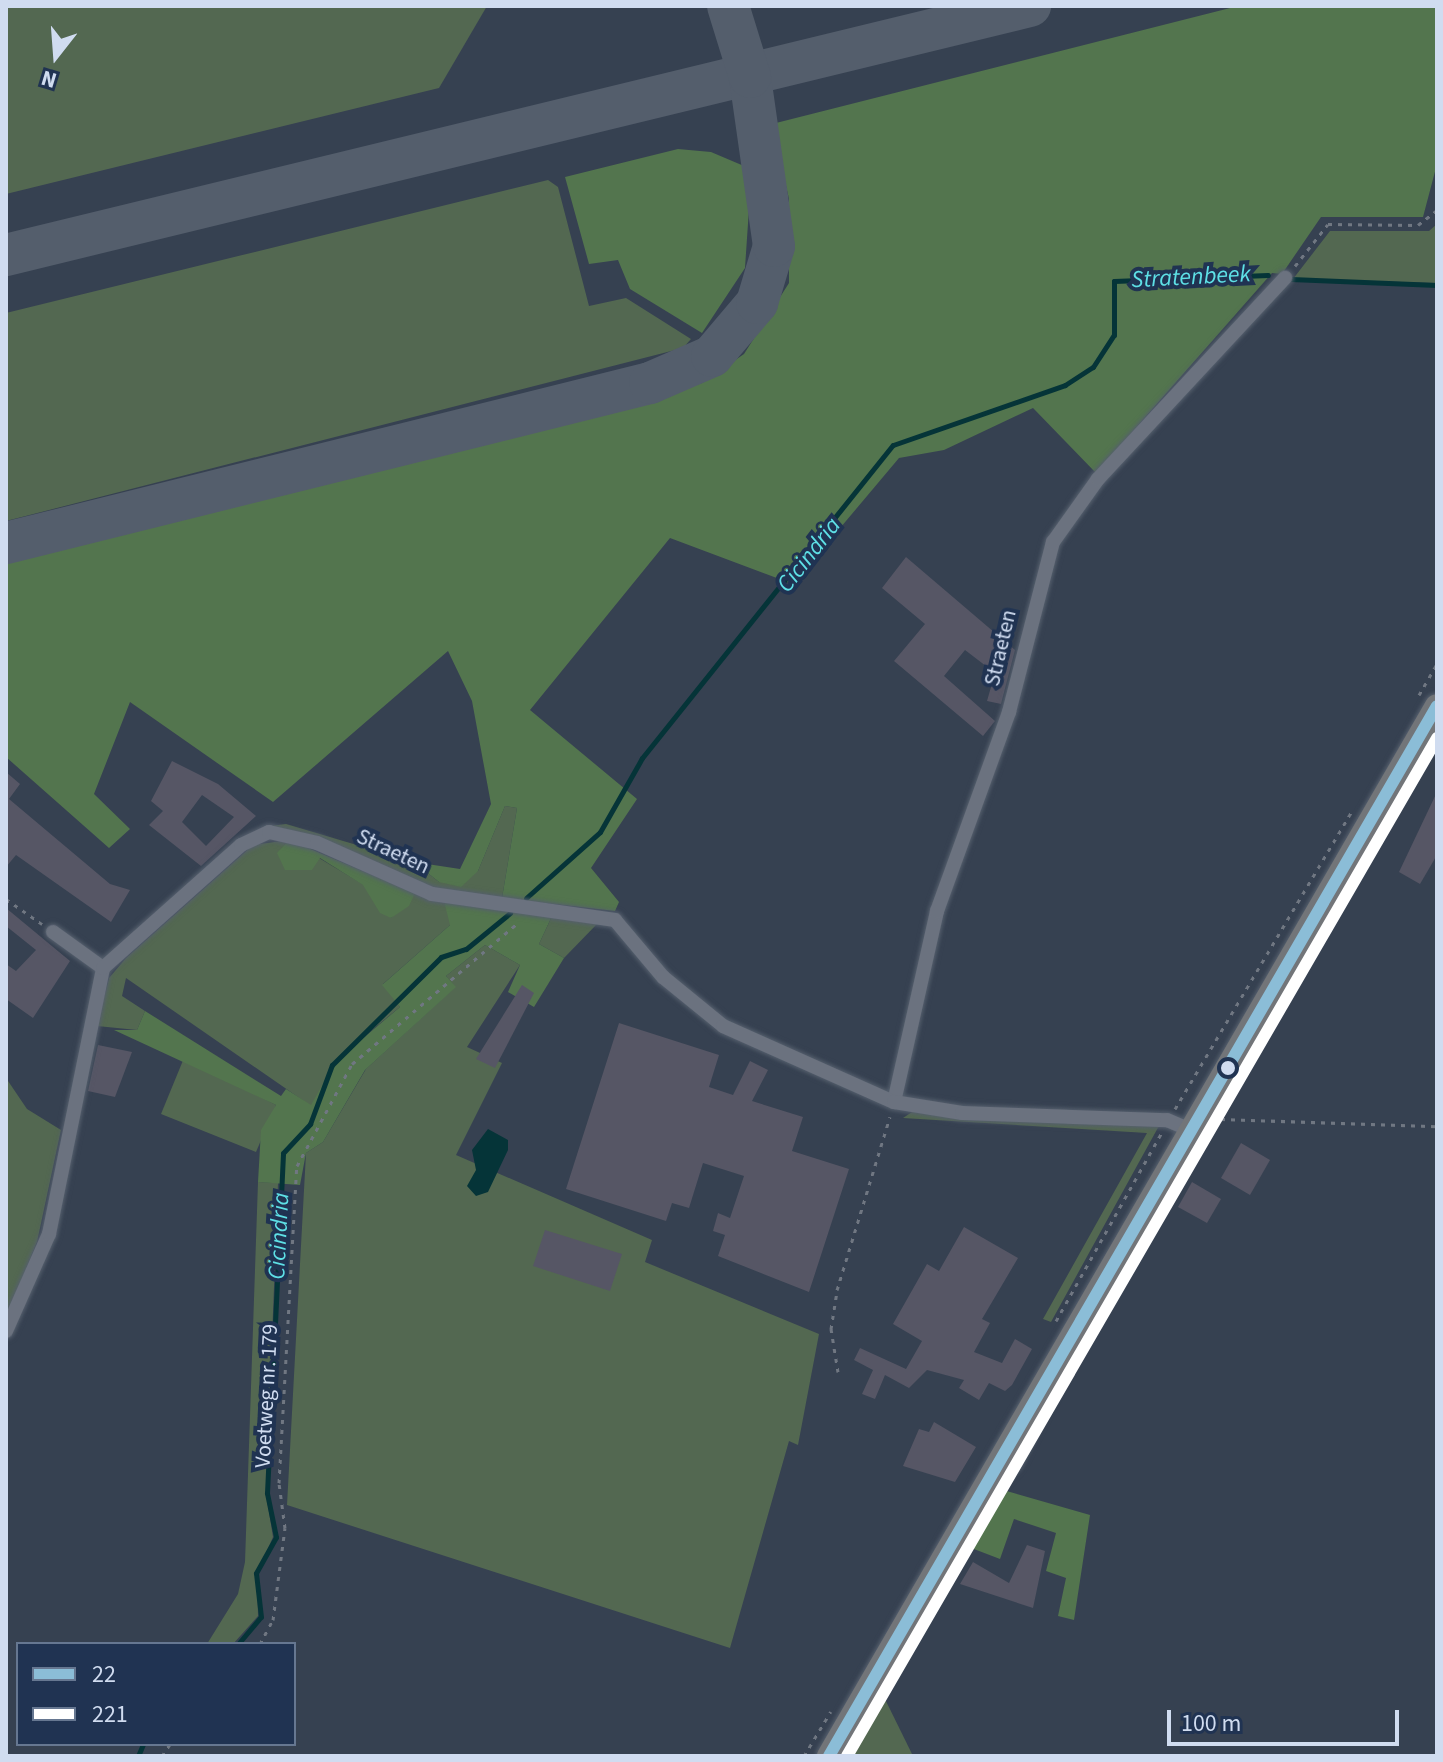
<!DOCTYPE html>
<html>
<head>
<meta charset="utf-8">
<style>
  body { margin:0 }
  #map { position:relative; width:1443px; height:1762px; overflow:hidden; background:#364151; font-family:"Source Sans 3",sans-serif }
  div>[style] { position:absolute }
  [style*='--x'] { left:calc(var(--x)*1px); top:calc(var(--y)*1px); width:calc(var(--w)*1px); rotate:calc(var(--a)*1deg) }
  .green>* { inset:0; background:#536851 }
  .forest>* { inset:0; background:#53754e }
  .water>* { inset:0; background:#053438 }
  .stream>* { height:5px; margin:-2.5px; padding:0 2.5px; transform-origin:2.5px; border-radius:2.5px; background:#053438 }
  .taxiway>* { height:42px; margin:-21px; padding:0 21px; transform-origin:21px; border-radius:21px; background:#545e6c }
  .building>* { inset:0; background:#565665 }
  .path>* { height:3px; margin-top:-1.5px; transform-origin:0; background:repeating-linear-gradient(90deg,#707782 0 4px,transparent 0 10px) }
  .roads { filter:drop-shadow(0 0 2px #555f6d) drop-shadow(0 0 2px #555f6d) }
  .lane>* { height:7px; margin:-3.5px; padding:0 3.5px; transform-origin:3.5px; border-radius:3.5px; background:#6b727f }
  .street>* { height:14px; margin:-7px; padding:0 7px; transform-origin:7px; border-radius:7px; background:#6b727f }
  .primary>* { height:24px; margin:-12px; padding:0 12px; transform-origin:12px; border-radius:12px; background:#727579 }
  .bus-1>* { height:12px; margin:-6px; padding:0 6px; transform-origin:6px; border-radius:6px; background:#8bbdd7 }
  .bus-2>* { height:12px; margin:-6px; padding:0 6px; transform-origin:6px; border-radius:6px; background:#fff }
  .dots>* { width:22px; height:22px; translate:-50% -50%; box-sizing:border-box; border:4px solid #203352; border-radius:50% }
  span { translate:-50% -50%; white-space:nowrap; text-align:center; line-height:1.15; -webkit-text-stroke:8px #203352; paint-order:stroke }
  .street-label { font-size:22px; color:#d0dcf0 }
  .water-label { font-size:24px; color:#5ee0e6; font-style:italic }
  .frame { position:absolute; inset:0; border:8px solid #d0dcf0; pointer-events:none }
  .legend { position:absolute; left:16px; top:1642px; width:280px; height:104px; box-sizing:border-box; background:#203352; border:2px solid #667791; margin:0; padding:10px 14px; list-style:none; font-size:24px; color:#d0dcf0 }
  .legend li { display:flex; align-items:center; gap:16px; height:40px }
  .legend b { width:40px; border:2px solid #667791 }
  .north { position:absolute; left:16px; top:16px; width:80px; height:80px; -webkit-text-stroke:6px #203352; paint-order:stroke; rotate:197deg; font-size:22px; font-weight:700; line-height:32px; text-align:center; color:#d0dcf0 }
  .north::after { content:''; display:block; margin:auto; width:28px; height:36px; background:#d0dcf0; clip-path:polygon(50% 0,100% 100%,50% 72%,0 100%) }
  .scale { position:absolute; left:1167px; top:1710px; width:232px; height:36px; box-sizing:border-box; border:4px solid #d0dcf0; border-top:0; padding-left:10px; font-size:24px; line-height:28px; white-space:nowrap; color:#d0dcf0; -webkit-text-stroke:6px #203352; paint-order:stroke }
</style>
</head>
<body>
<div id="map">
  <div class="green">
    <div style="clip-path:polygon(6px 6px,487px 6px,439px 88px,6px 194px)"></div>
    <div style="clip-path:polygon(548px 180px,558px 187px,589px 306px,626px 298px,691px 339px,683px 348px,6px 521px,6px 313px)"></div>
    <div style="clip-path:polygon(1437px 224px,1437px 283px,1293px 279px,1330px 231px,1429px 231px)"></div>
    <div style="clip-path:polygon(505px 806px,517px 808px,502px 898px,441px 890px,270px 826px,286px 824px,414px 862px,439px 882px,478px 871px)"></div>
    <div style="clip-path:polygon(289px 840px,364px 885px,391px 918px,415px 893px,444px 901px,450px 917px,450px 925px,383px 984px,400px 1007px,357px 1042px,311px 1106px,126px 978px,122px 996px,145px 1011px,137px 1030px,97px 1026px,109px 978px,126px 958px,253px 845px)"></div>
    <div style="clip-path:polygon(552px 916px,598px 923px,564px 958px,539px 944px)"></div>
    <div style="clip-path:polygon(485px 945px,520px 965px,467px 1047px,502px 1063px,456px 1155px,652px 1240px,645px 1262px,819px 1334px,798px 1445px,789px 1441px,730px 1648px,287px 1505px,306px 1153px,323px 1142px,366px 1069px,455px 987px,446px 976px)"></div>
    <div style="clip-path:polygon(184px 1058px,276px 1105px,256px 1152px,161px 1114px)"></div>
    <div style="clip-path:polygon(6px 1078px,27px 1109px,61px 1130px,37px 1242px,6px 1317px)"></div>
    <div style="clip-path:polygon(912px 1112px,1160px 1124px,1051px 1322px,1043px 1319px,1147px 1133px,903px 1118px)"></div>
    <div style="clip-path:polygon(258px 1182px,278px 1183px,266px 1494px,273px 1537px,257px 1573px,258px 1616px,233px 1644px,207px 1644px,238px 1594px,245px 1562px)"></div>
    <div style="clip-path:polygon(881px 1691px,913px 1756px,844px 1756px)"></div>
  </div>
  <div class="forest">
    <div style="clip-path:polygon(1238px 6px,1437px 6px,1437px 164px,1423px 217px,1321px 217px,1282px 274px,1272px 273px,1096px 473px,1033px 408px,944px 450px,899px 458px,793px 584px,670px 538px,530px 710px,637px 799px,591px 868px,619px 902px,615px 911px,502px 898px,517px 808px,505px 806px,478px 871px,461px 887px,439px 882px,414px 862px,460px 869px,491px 804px,472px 701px,448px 651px,273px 802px,130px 702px,94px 794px,130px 829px,109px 848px,6px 757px,6px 559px,702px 383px,744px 354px,789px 283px,789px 199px,772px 124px)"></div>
    <div style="clip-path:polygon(678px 149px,711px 152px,744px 166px,750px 194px,745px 268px,702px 333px,630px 289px,618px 260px,589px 264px,565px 177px)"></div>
    <div style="clip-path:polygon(289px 840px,415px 893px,409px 906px,391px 918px,380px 913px,363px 885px,320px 858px,312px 870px,285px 870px,277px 853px)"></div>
    <div style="clip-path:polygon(444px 901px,552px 916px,539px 944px,564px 958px,534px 1007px,508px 992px,520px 965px,485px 945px,446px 976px,456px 987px,365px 1070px,323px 1142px,306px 1153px,300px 1185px,258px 1182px,261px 1130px,276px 1105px,114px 1030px,137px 1030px,145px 1011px,281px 1096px,286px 1089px,311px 1105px,336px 1061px,400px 1007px,382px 985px,450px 925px)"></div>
    <div style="clip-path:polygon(1003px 1490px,1090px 1515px,1074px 1620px,1058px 1616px,1066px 1578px,1046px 1571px,1056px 1533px,1014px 1519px,1000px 1559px,966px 1546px)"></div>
  </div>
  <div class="water">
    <div style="clip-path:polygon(488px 1129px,508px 1140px,508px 1150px,488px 1192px,476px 1196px,467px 1186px,476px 1170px,472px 1150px)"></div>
  </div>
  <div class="stream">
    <div style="--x:1291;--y:279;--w:146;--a:2.4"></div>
    <div style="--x:526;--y:898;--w:99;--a:-41.7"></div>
    <div style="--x:600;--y:832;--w:85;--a:-60.4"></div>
    <div style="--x:642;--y:758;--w:401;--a:-51.3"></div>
    <div style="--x:893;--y:445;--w:182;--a:-19.2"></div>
    <div style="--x:1065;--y:385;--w:33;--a:-33"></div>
    <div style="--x:1093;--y:367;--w:38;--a:-57"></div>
    <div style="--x:1114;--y:335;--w:54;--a:-90"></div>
    <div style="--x:1114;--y:281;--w:154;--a:-2.2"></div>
    <div style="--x:238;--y:1644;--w:35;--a:-50"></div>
    <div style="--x:261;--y:1617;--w:44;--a:-96.5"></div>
    <div style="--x:256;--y:1573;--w:41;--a:-60.9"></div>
    <div style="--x:276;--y:1537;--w:45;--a:-101.6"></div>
    <div style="--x:267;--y:1493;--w:340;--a:-87.3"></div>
    <div style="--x:283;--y:1153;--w:40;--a:-47"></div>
    <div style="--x:310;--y:1124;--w:63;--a:-69.6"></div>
    <div style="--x:332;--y:1065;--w:153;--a:-44.7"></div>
    <div style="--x:441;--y:957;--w:26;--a:-18"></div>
    <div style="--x:466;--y:949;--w:57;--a:-39.3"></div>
    <div style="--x:138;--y:1756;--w:13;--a:-67"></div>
  </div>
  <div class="taxiway">
    <div style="--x:6;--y:255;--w:1054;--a:-13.67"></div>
    <div style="--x:6;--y:543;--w:664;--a:-13.95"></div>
    <div style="--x:650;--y:383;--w:68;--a:-23.5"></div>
    <div style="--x:712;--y:356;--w:70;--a:-49.7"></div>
    <div style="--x:757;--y:303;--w:59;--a:-73.4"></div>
    <div style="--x:774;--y:246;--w:171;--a:-98.1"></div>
    <div style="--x:750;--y:77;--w:74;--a:-107.2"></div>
  </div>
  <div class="building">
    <div style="clip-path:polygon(906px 557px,1015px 650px,1001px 704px,987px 701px,995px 673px,965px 650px,944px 676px,995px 721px,983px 736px,894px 661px,925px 624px,882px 588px)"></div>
    <div style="clip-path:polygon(evenodd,172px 761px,218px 784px,256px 816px,201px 866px,149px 825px,163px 811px,151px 801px,172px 761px,202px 795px,234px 817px,206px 846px,182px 822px,202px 795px)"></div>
    <div style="clip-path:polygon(6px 772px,20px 784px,9px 799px,110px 884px,130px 890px,111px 922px,16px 855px,6px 867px)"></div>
    <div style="clip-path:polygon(1437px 792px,1437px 855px,1420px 884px,1399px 872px)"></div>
    <div style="clip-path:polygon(6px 908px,70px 961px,33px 1018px,6px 999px,6px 964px,16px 971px,36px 950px,6px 926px)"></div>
    <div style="clip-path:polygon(522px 985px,534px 993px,495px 1068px,476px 1059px)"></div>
    <div style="clip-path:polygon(619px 1023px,719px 1055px,709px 1087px,733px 1095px,750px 1061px,768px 1070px,752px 1101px,803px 1117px,792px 1151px,849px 1169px,809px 1292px,718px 1256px,725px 1235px,713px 1231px,718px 1213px,730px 1218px,744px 1176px,703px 1163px,689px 1208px,672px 1203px,666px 1221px,566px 1189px)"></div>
    <div style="clip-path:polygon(98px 1045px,132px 1052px,115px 1097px,88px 1091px)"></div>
    <div style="clip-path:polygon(1241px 1143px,1270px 1160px,1250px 1195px,1221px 1178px)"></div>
    <div style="clip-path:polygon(1192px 1182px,1221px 1199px,1207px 1223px,1178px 1207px)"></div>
    <div style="clip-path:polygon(964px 1227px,1018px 1258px,982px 1319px,990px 1323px,974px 1352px,1002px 1363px,1015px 1339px,1032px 1349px,1012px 1385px,1005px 1391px,989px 1383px,979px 1400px,959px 1388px,964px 1380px,927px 1370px,909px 1388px,885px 1375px,875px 1399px,862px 1394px,873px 1370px,854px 1360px,860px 1348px,906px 1369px,922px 1341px,893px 1324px,927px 1264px,939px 1271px)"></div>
    <div style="clip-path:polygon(545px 1230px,622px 1254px,610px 1291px,533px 1266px)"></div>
    <div style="clip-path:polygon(934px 1422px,976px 1447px,955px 1482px,903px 1466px,919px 1429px,929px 1432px)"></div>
    <div style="clip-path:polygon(1027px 1545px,1045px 1551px,1033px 1608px,960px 1584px,973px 1562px,1009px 1583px)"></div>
  </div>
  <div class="path">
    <div style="--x:1295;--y:266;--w:53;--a:-51.8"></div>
    <div style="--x:1328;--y:224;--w:90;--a:0.6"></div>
    <div style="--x:1418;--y:225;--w:24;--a:-38"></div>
    <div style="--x:1419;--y:695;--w:36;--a:-60"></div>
    <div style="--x:6;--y:899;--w:44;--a:34.8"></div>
    <div style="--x:1175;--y:1109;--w:349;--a:-59.3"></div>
    <div style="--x:1221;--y:1119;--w:216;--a:1.9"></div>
    <div style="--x:1056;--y:1321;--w:217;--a:-60.7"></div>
    <div style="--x:838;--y:1372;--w:44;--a:-99.2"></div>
    <div style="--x:831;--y:1329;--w:39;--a:-81"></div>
    <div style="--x:837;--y:1290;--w:181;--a:-73"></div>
    <div style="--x:260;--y:1644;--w:27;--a:-62"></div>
    <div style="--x:273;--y:1620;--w:93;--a:-82.6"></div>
    <div style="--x:285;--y:1528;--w:45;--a:-97.6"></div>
    <div style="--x:279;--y:1483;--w:318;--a:-86.8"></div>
    <div style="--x:297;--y:1166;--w:116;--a:-61.7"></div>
    <div style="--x:352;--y:1064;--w:219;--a:-40.4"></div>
    <div style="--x:162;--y:1756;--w:14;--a:-56"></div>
    <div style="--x:804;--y:1756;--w:52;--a:-59"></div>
  </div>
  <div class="roads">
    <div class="lane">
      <div style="--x:995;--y:1490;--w:33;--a:-49"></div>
      <div style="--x:1017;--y:1465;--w:102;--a:-63.7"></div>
    </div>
    <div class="street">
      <div style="--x:53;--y:932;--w:62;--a:35.8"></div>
      <div style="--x:894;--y:1102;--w:196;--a:-77.3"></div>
      <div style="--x:937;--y:911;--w:212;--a:-70.1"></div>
      <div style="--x:1009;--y:712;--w:176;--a:-75.5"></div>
      <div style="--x:1053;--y:542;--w:77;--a:-54.5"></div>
      <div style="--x:1098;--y:479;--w:275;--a:-47.1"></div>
      <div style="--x:6;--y:1331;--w:106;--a:-66.1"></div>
      <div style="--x:49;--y:1234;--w:271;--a:-78.5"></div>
      <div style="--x:103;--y:968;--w:185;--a:-41.7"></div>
      <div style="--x:241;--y:845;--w:31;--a:-25"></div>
      <div style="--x:269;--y:832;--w:49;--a:12.9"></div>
      <div style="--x:317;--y:843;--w:126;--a:23.9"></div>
      <div style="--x:432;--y:894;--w:185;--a:8.1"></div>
      <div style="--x:615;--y:920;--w:75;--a:49.9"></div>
      <div style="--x:663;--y:977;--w:77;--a:39.2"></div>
      <div style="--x:723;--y:1026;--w:187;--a:24"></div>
      <div style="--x:894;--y:1102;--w:69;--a:9.2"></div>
      <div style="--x:962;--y:1113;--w:205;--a:2"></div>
      <div style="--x:1167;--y:1120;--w:25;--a:23"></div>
    </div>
    <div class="primary">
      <div style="--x:829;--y:1756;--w:1213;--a:-59.93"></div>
    </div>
  </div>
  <div class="bus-1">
    <div style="--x:829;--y:1756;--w:1213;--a:-59.93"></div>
  </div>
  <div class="bus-2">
    <div style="--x:847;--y:1756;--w:1177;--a:-59.9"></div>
  </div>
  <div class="dots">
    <div style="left:1228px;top:1068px;background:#d0dcf0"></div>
  </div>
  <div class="street-label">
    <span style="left:1001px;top:648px;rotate:-77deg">Straeten</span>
    <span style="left:393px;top:852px;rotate:25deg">Straeten</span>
    <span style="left:267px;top:1396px;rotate:-87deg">Voetweg nr. 179</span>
  </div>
  <div class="water-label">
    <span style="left:1191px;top:277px;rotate:-3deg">Stratenbeek</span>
    <span style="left:809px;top:555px;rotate:-52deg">Cicindria</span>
    <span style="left:279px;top:1236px;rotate:-87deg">Cicindria</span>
  </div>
  <div class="frame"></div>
  <ul class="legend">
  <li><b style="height:10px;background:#8bbdd7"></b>22</li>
  <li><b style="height:10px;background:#fff"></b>221</li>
  </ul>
  <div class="north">N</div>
  <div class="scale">100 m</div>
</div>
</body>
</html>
